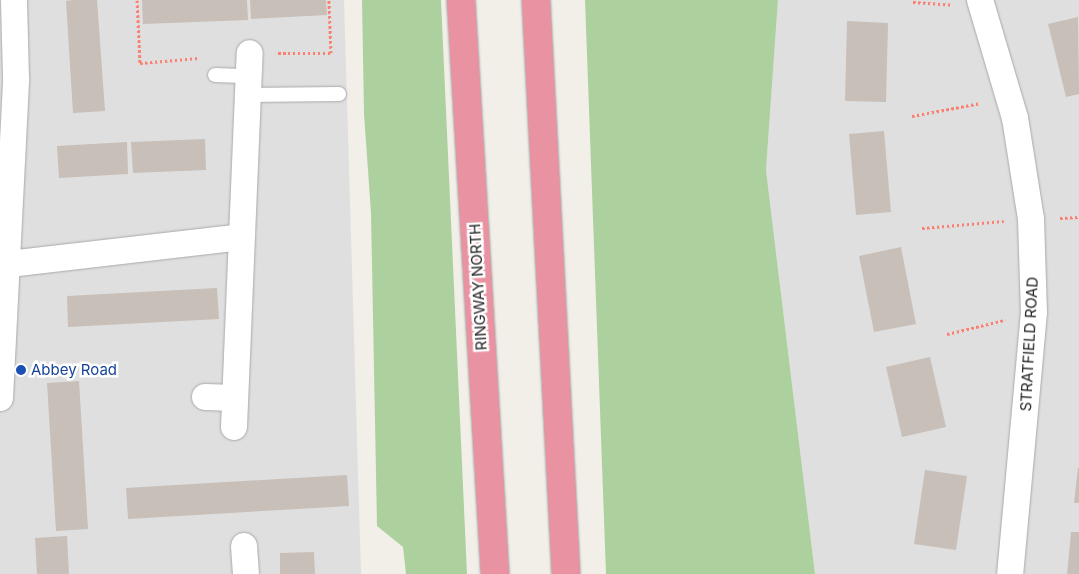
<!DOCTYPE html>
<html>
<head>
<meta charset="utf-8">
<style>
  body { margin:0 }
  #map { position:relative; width:1079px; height:574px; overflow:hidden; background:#f2efe9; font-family:Inter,sans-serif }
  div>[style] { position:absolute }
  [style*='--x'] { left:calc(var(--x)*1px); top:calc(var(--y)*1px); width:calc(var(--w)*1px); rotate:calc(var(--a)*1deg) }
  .residential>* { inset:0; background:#e0dfdf }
  .forest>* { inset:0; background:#add19e }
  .building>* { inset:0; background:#c7bfb8 }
  .path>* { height:3px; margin-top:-1.5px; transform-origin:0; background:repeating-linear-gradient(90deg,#fa8072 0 2.5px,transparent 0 5px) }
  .roads { filter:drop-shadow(0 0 1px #a9a9a9) drop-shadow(0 0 1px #a9a9a9) }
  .lane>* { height:14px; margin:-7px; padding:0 7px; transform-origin:7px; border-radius:7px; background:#fff }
  .street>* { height:26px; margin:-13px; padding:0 13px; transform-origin:13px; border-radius:13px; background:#fff }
  .highway>* { height:28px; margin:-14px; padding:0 14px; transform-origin:14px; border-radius:14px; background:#e892a2 }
  .dots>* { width:14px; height:14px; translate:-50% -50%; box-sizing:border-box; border:2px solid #fff; border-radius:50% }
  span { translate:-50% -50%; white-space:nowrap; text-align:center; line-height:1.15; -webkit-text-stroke:5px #fff; paint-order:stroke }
  .street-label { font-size:15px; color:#222 }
  .transit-label { font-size:15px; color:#164399 }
  .left { translate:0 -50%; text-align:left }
</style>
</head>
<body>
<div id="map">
  <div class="residential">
    <div style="clip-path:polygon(0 0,344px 0,361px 574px,0 574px)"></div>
    <div style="clip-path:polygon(778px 0,1079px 0,1079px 574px,815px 574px,766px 170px)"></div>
  </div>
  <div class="forest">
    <div style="clip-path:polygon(362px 0,441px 0,467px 574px,406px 574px,403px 547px,377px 526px,371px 213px,364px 114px)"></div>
    <div style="clip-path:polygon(585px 0,778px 0,766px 170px,815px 574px,606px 574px)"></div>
  </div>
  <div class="building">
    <div style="clip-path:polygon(73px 0,97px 0,105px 111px,73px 113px,66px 1px)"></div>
    <div style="clip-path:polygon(142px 0,247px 0,248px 20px,143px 24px)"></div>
    <div style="clip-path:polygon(250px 0,326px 0,327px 15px,251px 19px)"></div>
    <div style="clip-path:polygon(1078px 17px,1079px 94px,1066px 97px,1048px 24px)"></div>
    <div style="clip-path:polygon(847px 21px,888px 23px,886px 102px,845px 101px)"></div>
    <div style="clip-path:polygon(884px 131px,891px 212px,856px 215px,849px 134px)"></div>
    <div style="clip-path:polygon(205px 139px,206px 170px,133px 173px,131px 142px)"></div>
    <div style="clip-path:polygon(127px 142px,128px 174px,59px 178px,57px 146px)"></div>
    <div style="clip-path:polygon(901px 247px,916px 324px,874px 332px,859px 256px)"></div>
    <div style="clip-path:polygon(217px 288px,219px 319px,68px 327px,67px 296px)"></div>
    <div style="clip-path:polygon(930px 357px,946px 427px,902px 437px,886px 367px)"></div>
    <div style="clip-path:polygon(79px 381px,88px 529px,56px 531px,47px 383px)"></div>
    <div style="clip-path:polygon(1078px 468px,1079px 468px,1079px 503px,1074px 503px)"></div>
    <div style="clip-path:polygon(925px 470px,967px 476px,956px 550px,914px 544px)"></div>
    <div style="clip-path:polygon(347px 475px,349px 506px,128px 519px,126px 488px)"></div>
    <div style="clip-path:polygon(1071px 532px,1079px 532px,1079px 574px,1067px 574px)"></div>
    <div style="clip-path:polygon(67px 536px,69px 574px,37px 574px,35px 538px)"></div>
    <div style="clip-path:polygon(314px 552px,315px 574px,280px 574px,280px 553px)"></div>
  </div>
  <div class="path">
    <div style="--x:137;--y:0;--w:63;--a:87.3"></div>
    <div style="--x:140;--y:63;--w:59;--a:-4.8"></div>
    <div style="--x:913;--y:2;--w:39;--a:4"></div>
    <div style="--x:278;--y:53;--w:53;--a:0"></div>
    <div style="--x:331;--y:53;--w:53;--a:-92.2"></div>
    <div style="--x:912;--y:116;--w:70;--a:-10.7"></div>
    <div style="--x:1060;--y:218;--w:19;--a:-3"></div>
    <div style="--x:922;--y:228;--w:82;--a:-4.9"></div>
    <div style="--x:947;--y:334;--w:60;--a:-13.6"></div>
  </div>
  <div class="roads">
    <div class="lane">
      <div style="--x:215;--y:75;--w:34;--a:2"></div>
      <div style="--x:248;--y:95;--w:91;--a:-0.6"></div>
    </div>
    <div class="street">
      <div style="--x:980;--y:0;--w:123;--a:73.5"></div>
      <div style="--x:1015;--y:118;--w:102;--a:81"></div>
      <div style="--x:1031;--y:219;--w:93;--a:88.2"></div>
      <div style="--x:1034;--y:312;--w:263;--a:95.2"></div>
      <div style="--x:9;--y:264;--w:234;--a:-6.6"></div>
      <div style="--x:205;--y:397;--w:30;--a:2"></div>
      <div style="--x:0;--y:398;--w:320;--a:-87.1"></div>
      <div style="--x:16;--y:78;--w:78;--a:-91.5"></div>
      <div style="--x:234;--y:427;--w:374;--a:-87.6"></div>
      <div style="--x:244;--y:546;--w:28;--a:86"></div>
    </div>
    <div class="highway">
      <div style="--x:461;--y:0;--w:575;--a:86.61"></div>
      <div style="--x:536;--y:0;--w:575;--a:87.01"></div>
    </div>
  </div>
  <div class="dots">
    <div style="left:21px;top:370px;background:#1a4fb4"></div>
  </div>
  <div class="street-label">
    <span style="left:478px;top:287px;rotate:-93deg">RINGWAY NORTH</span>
    <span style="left:1029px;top:344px;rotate:-87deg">STRATFIELD ROAD</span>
  </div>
  <div class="transit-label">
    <span class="left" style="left:31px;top:370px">Abbey Road</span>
  </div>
</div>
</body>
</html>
